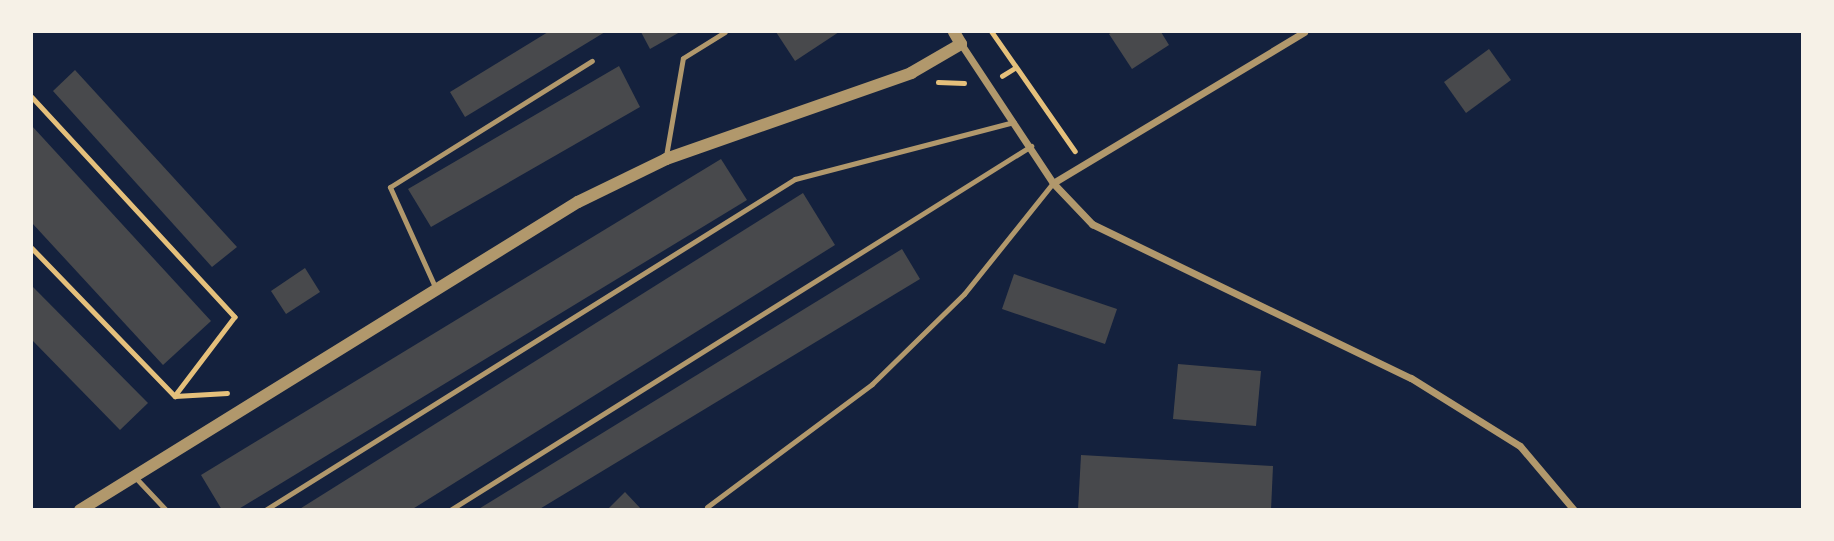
<!DOCTYPE html>
<html>
<head>
<meta charset="utf-8">
<style>
  body { margin:0 }
  #map { position:relative; width:1834px; height:541px; overflow:hidden; background:#14213d; font-family:"Sofia Sans Condensed",sans-serif }
  div>[style] { position:absolute }
  [style*='--x'] { left:calc(var(--x)*1px); top:calc(var(--y)*1px); width:calc(var(--w)*1px); rotate:calc(var(--a)*1deg) }
  .building>* { inset:0; background:#48494c }
  .path>* { height:4.5px; margin:-2.25px; padding:0 2.25px; transform-origin:2.25px; border-radius:2.25px; background:#e5c07b }
  .service>* { height:5px; margin:-2.5px; padding:0 2.5px; transform-origin:2.5px; border-radius:2.5px; background:#b1986c }
  .minor>* { height:7px; margin:-3.5px; padding:0 3.5px; transform-origin:3.5px; border-radius:3.5px; background:#b1986c }
  .tertiary>* { height:12px; margin:-6px; padding:0 6px; transform-origin:6px; border-radius:6px; background:#b1986c }
  span { translate:-50% -50%; white-space:nowrap; text-align:center; line-height:1.15; -webkit-text-stroke:5px #f6f1e7; paint-order:stroke }
  .frame { position:absolute; inset:0; border:33px solid #f6f1e7; pointer-events:none }
</style>
</head>
<body>
<div id="map">
  <div class="building">
    <div style="clip-path:polygon(548px 32px,605px 32px,465px 117px,450px 92px)"></div>
    <div style="clip-path:polygon(641px 32px,680px 32px,650px 49px)"></div>
    <div style="clip-path:polygon(776px 32px,839px 32px,795px 61px)"></div>
    <div style="clip-path:polygon(1112px 32px,1161px 32px,1169px 45px,1132px 69px,1109px 34px)"></div>
    <div style="clip-path:polygon(1489px 49px,1511px 80px,1466px 113px,1444px 82px)"></div>
    <div style="clip-path:polygon(619px 66px,640px 107px,431px 227px,408px 189px)"></div>
    <div style="clip-path:polygon(75px 70px,237px 247px,212px 267px,53px 91px)"></div>
    <div style="clip-path:polygon(32px 126px,211px 321px,163px 365px,32px 223px)"></div>
    <div style="clip-path:polygon(721px 159px,747px 200px,237px 510px,222px 510px,201px 475px)"></div>
    <div style="clip-path:polygon(803px 193px,835px 245px,411px 510px,298px 510px)"></div>
    <div style="clip-path:polygon(902px 249px,920px 279px,538px 510px,477px 510px)"></div>
    <div style="clip-path:polygon(305px 268px,320px 292px,286px 314px,271px 291px)"></div>
    <div style="clip-path:polygon(1014px 274px,1117px 309px,1105px 344px,1002px 309px)"></div>
    <div style="clip-path:polygon(32px 286px,148px 403px,120px 430px,32px 340px)"></div>
    <div style="clip-path:polygon(1178px 364px,1261px 371px,1256px 426px,1173px 419px)"></div>
    <div style="clip-path:polygon(1081px 455px,1273px 466px,1271px 510px,1078px 510px)"></div>
    <div style="clip-path:polygon(625px 492px,642px 510px,607px 510px)"></div>
  </div>
  <div class="path">
    <div style="--x:992;--y:32;--w:145;--a:55.1"></div>
    <div style="--x:1002;--y:76;--w:15;--a:-32"></div>
    <div style="--x:938;--y:82;--w:26;--a:2"></div>
    <div style="--x:32;--y:97;--w:299;--a:47.3"></div>
    <div style="--x:235;--y:317;--w:99;--a:127.2"></div>
    <div style="--x:32;--y:248;--w:206;--a:46"></div>
    <div style="--x:175;--y:396;--w:52;--a:-3.3"></div>
  </div>
  <div class="service">
    <div style="--x:666;--y:156;--w:99;--a:-80.2"></div>
    <div style="--x:683;--y:58;--w:49;--a:-31.8"></div>
    <div style="--x:436;--y:289;--w:112;--a:-114.3"></div>
    <div style="--x:390;--y:187;--w:238;--a:-32"></div>
    <div style="--x:134;--y:476;--w:47;--a:46.7"></div>
    <div style="--x:707;--y:507;--w:206;--a:-36.7"></div>
    <div style="--x:872;--y:384;--w:129;--a:-44.4"></div>
    <div style="--x:964;--y:294;--w:142;--a:-51.3"></div>
    <div style="--x:265;--y:510;--w:625;--a:-31.99"></div>
    <div style="--x:795;--y:179;--w:226;--a:-14.6"></div>
    <div style="--x:450;--y:510;--w:686;--a:-32.07"></div>
  </div>
  <div class="minor">
    <div style="--x:961;--y:44;--w:167;--a:56.5"></div>
    <div style="--x:1053;--y:183;--w:57;--a:46.4"></div>
    <div style="--x:1092;--y:224;--w:354;--a:25.8"></div>
    <div style="--x:1411;--y:378;--w:128;--a:32"></div>
    <div style="--x:1520;--y:446;--w:84;--a:49.8"></div>
    <div style="--x:1053;--y:183;--w:293;--a:-31"></div>
  </div>
  <div class="tertiary">
    <div style="--x:80;--y:510;--w:586;--a:-31.74"></div>
    <div style="--x:578;--y:202;--w:98;--a:-26"></div>
    <div style="--x:666;--y:159;--w:260;--a:-19.3"></div>
    <div style="--x:911;--y:73;--w:58;--a:-30.1"></div>
    <div style="--x:961;--y:44;--w:14;--a:-120"></div>
  </div>
  <div class="frame"></div>
</div>
</body>
</html>
